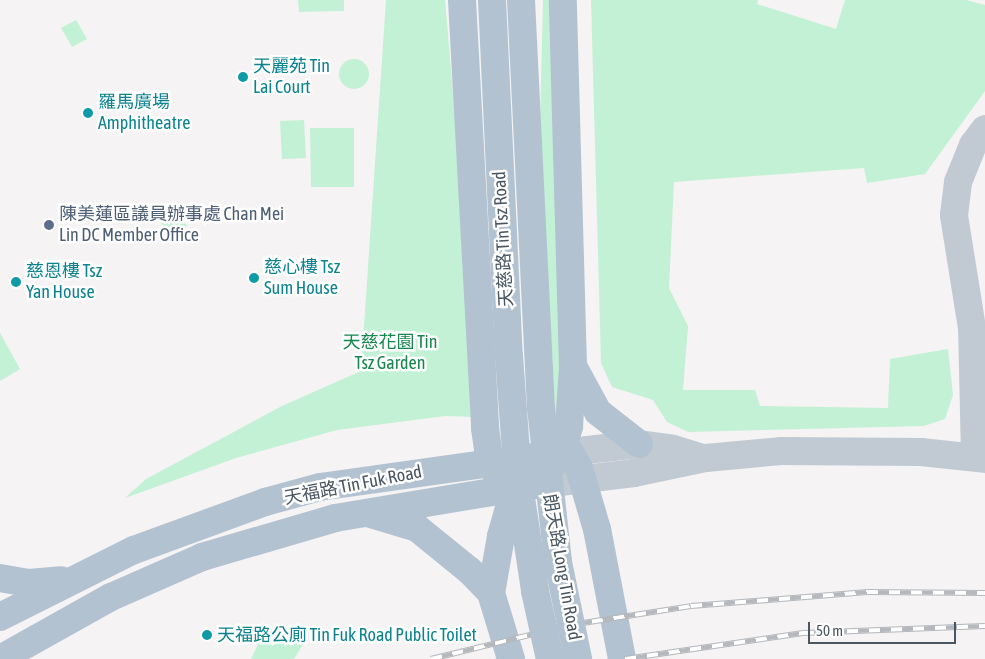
<!DOCTYPE html>
<html>
<head>
<meta charset="utf-8">
<style>
  body { margin:0 }
  #map { position:relative; width:985px; height:659px; overflow:hidden; background:#f5f3f3; font-family:"Asap Condensed","Noto Sans TC",sans-serif }
  div>[style] { position:absolute }
  [style*='--x'] { left:calc(var(--x)*1px); top:calc(var(--y)*1px); width:calc(var(--w)*1px); rotate:calc(var(--a)*1deg) }
  .green>* { inset:0; background:#c3f1d5 }
  .round { border-radius:50% }
  .minor>* { height:28px; margin:-14px; padding:0 14px; transform-origin:14px; border-radius:14px; background:#c1cad2 }
  .major>* { height:28px; margin:-14px; padding:0 14px; transform-origin:14px; border-radius:14px; background:#b3c2d1 }
  .rail>* { height:5.5px; margin-top:-2.75px; transform-origin:0; background:repeating-linear-gradient(90deg,#fff 0 11px,#b5b8bd 0 22px); box-sizing:border-box; border-block:1px solid #b5b8bd }
  .major-bridge>* { height:28px; margin:-14px; padding:0 14px; transform-origin:14px; border-radius:14px; background:#b3c2d1 }
  .dots>* { width:14px; height:14px; translate:-50% -50%; box-sizing:border-box; border:2px solid #fff; border-radius:50% }
  span { translate:-50% -50%; white-space:nowrap; text-align:center; line-height:1.15; -webkit-text-stroke:5px #fff; paint-order:stroke }
  .culture-label { font-size:18px; color:#0d838f }
  .left { translate:0 -50%; text-align:left }
  .service-label { font-size:18px; color:#4e5e75 }
  .street-label { font-size:18px; color:#4a5661 }
  .park-label { font-size:18px; color:#17864f }
  .scale { position:absolute; left:808px; top:622px; width:148px; height:22px; box-sizing:border-box; border:2px solid #4a5661; border-top:0; padding-left:6px; font-size:15px; line-height:18px; white-space:nowrap; color:#4a5661; -webkit-text-stroke:4px #fff; paint-order:stroke }
</style>
</head>
<body>
<div id="map">
  <div class="green">
    <div style="clip-path:polygon(298px 0,344px 0,344px 11px,299px 12px)"></div>
    <div style="clip-path:polygon(386px 0,445px 0,467px 256px,475px 417px,445px 416px,337px 430px,236px 458px,125px 498px,146px 479px,282px 406px,361px 371px)"></div>
    <div style="clip-path:polygon(543px 0,550px 0,563px 398px,558px 412px,555px 411px,540px 125px)"></div>
    <div style="clip-path:polygon(591px 0,758px 0,757px 4px,836px 29px,845px 0,966px 0,985px 5px,985px 91px,925px 174px,867px 183px,864px 168px,674px 182px,669px 288px,688px 326px,683px 390px,755px 390px,760px 406px,888px 408px,890px 359px,948px 349px,953px 395px,945px 419px,924px 426px,688px 432px,667px 422px,653px 400px,612px 387px,601px 363px)"></div>
    <div style="clip-path:polygon(76px 20px,87px 39px,72px 47px,61px 28px)"></div>
    <div class="round" style="left:339px;top:59px;width:30px;height:30px"></div>
    <div style="clip-path:polygon(304px 120px,306px 158px,282px 159px,280px 121px)"></div>
    <div style="clip-path:polygon(310px 128px,354px 128px,354px 187px,311px 187px)"></div>
    <div style="clip-path:polygon(172px 211px,187px 225px,176px 237px,161px 223px)"></div>
    <div style="clip-path:polygon(0 333px,20px 369px,0 381px)"></div>
    <div style="clip-path:polygon(302px 627px,307px 628px,307px 638px,294px 659px,251px 659px,260px 640px,284px 637px)"></div>
  </div>
  <div class="minor">
    <div style="--x:570;--y:452;--w:69;--a:-6.6"></div>
    <div style="--x:639;--y:444;--w:34;--a:8"></div>
    <div style="--x:673;--y:449;--w:28;--a:17"></div>
    <div style="--x:975;--y:457;--w:129;--a:-91.3"></div>
    <div style="--x:972;--y:328;--w:114;--a:-99.1"></div>
    <div style="--x:954;--y:215;--w:33;--a:-83"></div>
    <div style="--x:958;--y:182;--w:40;--a:-68"></div>
    <div style="--x:973;--y:145;--w:20;--a:-53"></div>
    <div style="--x:535;--y:485;--w:100;--a:-6.9"></div>
    <div style="--x:634;--y:473;--w:74;--a:-11.8"></div>
    <div style="--x:706;--y:458;--w:75;--a:-5.3"></div>
    <div style="--x:781;--y:451;--w:140;--a:0.4"></div>
    <div style="--x:921;--y:452;--w:64;--a:6.2"></div>
  </div>
  <div class="major">
    <div style="--x:462;--y:0;--w:429;--a:86.9"></div>
    <div style="--x:485;--y:428;--w:34;--a:82"></div>
    <div style="--x:490;--y:462;--w:18;--a:61"></div>
    <div style="--x:574;--y:368;--w:50;--a:61.4"></div>
    <div style="--x:598;--y:412;--w:52;--a:38"></div>
    <div style="--x:371;--y:514;--w:48;--a:16.9"></div>
    <div style="--x:417;--y:528;--w:68;--a:39.1"></div>
    <div style="--x:470;--y:571;--w:30;--a:46"></div>
    <div style="--x:491;--y:593;--w:69;--a:73.1"></div>
    <div style="--x:0;--y:578;--w:29;--a:10"></div>
    <div style="--x:29;--y:583;--w:32;--a:-5"></div>
    <div style="--x:491;--y:593;--w:58;--a:-80"></div>
    <div style="--x:501;--y:536;--w:66;--a:-74.1"></div>
    <div style="--x:0;--y:617;--w:150;--a:-26.6"></div>
    <div style="--x:134;--y:550;--w:140;--a:-20.1"></div>
    <div style="--x:265;--y:502;--w:57;--a:-15.3"></div>
    <div style="--x:320;--y:487;--w:252;--a:-8"></div>
    <div style="--x:570;--y:452;--w:18;--a:61"></div>
    <div style="--x:579;--y:468;--w:64;--a:73.6"></div>
    <div style="--x:597;--y:529;--w:132;--a:79.1"></div>
    <div style="--x:0;--y:659;--w:127;--a:-29.2"></div>
    <div style="--x:111;--y:597;--w:99;--a:-23.7"></div>
    <div style="--x:202;--y:557;--w:139;--a:-16.3"></div>
    <div style="--x:335;--y:518;--w:203;--a:-9.4"></div>
    <div style="--x:535;--y:485;--w:18;--a:-45"></div>
    <div style="--x:548;--y:472;--w:23;--a:-56"></div>
    <div style="--x:561;--y:453;--w:28;--a:-73"></div>
    <div style="--x:569;--y:426;--w:59;--a:-86.1"></div>
    <div style="--x:573;--y:367;--w:367;--a:-91.6"></div>
  </div>
  <div class="rail">
    <div style="--x:431;--y:659;--w:143;--a:-13.7"></div>
    <div style="--x:570;--y:625;--w:122;--a:-8.9"></div>
    <div style="--x:691;--y:606;--w:177;--a:-4.5"></div>
    <div style="--x:867;--y:592;--w:118;--a:0.5"></div>
    <div style="--x:625;--y:659;--w:180;--a:-8.3"></div>
    <div style="--x:803;--y:633;--w:182;--a:-2.2"></div>
  </div>
  <div class="major-bridge">
    <div style="--x:492;--y:0;--w:356;--a:87.3"></div>
    <div style="--x:509;--y:356;--w:122;--a:85.8"></div>
    <div style="--x:518;--y:478;--w:114;--a:81.4"></div>
    <div style="--x:535;--y:591;--w:70;--a:77.6"></div>
    <div style="--x:521;--y:0;--w:408;--a:87.2"></div>
    <div style="--x:541;--y:408;--w:155;--a:83.7"></div>
    <div style="--x:558;--y:562;--w:99;--a:78.3"></div>
  </div>
  <div class="dots">
    <div style="left:243px;top:77px;background:#0f9aa8"></div>
    <div style="left:88px;top:113px;background:#0f9aa8"></div>
    <div style="left:49px;top:225px;background:#5c6f8a"></div>
    <div style="left:254px;top:278px;background:#0f9aa8"></div>
    <div style="left:16px;top:282px;background:#0f9aa8"></div>
    <div style="left:207px;top:635px;background:#0f9aa8"></div>
  </div>
  <div class="culture-label">
    <span class="left" style="left:253px;top:77px">天麗苑 Tin<br>Lai Court</span>
    <span class="left" style="left:98px;top:113px">羅馬廣場<br>Amphitheatre</span>
    <span class="left" style="left:264px;top:278px">慈心樓 Tsz<br>Sum House</span>
    <span class="left" style="left:26px;top:282px">慈恩樓 Tsz<br>Yan House</span>
    <span class="left" style="left:217px;top:635px">天福路公廁 Tin Fuk Road Public Toilet</span>
  </div>
  <div class="service-label">
    <span class="left" style="left:59px;top:225px">陳美蓮區議員辦事處 Chan Mei<br>Lin DC Member Office</span>
  </div>
  <div class="street-label">
    <span style="left:503px;top:239px;rotate:-93deg">天慈路 Tin Tsz Road</span>
    <span style="left:353px;top:485px;rotate:-11deg">天福路 Tin Fuk Road</span>
    <span style="left:562px;top:567px;rotate:80deg">朗天路 Long Tin Road</span>
  </div>
  <div class="park-label">
    <span style="left:390px;top:353px">天慈花園 Tin<br>Tsz Garden</span>
  </div>
  <div class="scale">50 m</div>
</div>
</body>
</html>
